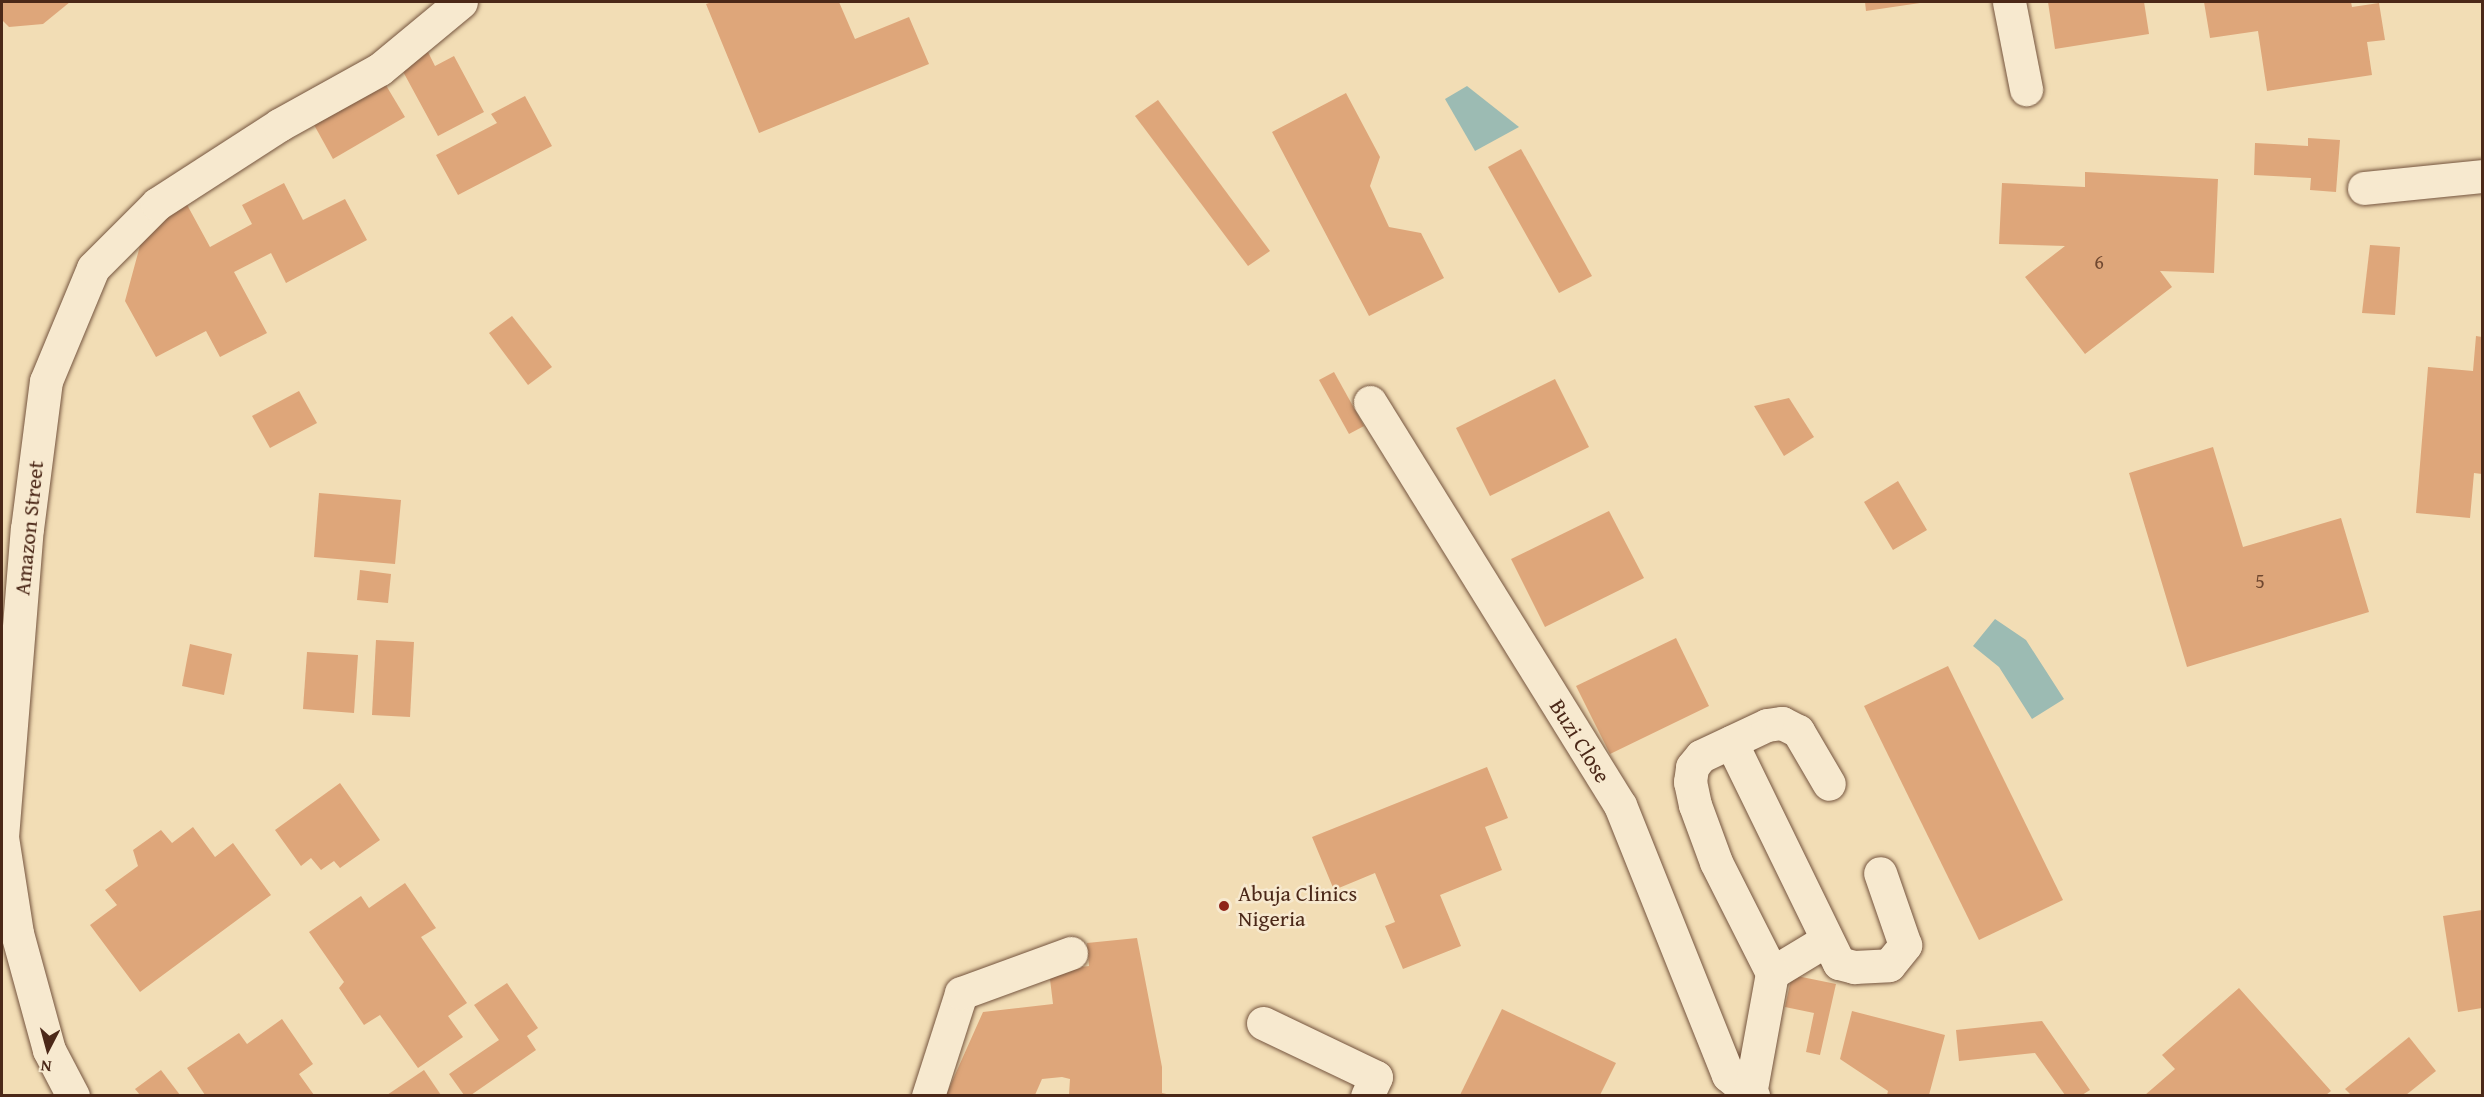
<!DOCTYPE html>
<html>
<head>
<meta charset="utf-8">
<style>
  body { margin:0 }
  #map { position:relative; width:2484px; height:1097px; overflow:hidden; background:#f2ddb5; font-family:"Gentium Book Plus",serif }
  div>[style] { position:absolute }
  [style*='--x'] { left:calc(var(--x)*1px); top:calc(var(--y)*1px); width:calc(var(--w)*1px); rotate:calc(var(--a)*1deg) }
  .water>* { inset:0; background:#9cbbb3 }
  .building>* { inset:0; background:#dea67a }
  .roads { filter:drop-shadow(0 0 2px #75553f) drop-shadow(0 0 2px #75553f) }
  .minor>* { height:33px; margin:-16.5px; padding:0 16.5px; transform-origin:16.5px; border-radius:16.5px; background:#f7e9cf }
  .dots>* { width:16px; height:16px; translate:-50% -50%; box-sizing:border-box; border:3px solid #f7e9cf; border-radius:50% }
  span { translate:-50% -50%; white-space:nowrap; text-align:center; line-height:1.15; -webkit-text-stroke:5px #f7e9cf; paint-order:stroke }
  .number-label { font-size:20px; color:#704830 }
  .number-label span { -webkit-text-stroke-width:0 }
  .street-label { font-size:22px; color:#4b2818 }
  .poi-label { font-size:22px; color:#4b2818 }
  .left { translate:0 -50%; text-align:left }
  .frame { position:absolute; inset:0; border:3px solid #4b2818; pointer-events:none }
  .north { position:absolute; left:18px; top:1019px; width:60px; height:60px; -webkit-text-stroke:4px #f7e9cf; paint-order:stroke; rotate:186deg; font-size:16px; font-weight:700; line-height:24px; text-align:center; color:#4b2818 }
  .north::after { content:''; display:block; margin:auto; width:21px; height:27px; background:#4b2818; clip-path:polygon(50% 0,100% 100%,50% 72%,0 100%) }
</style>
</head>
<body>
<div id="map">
  <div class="water">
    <div style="clip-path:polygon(1467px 86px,1519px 127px,1475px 151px,1445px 99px)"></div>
    <div style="clip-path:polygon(1995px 619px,2026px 640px,2064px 699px,2032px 719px,1999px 667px,1973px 646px)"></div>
  </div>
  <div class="building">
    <div style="clip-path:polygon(2px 2px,70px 2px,43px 24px,9px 27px,2px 20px)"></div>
    <div style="clip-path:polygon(712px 2px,839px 2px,855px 39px,909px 17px,929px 64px,759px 133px,706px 4px)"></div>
    <div style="clip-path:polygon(1865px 2px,1920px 2px,1920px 3px,1866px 11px)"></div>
    <div style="clip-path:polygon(2048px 2px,2144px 2px,2149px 34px,2055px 49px)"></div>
    <div style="clip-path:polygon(2204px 2px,2351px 2px,2352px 7px,2379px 3px,2385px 40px,2367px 42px,2372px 75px,2267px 91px,2258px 31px,2210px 38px)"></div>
    <div style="clip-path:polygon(428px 52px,435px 66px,454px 56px,484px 112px,438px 136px,400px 66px)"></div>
    <div style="clip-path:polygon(384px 82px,405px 117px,333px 159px,313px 123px)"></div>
    <div style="clip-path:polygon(1346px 93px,1380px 157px,1370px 186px,1389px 227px,1421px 233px,1444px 278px,1369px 316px,1272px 132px)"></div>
    <div style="clip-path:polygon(525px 96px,552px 146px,458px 195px,436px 155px,497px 123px,491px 114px)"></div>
    <div style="clip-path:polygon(1158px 100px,1270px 251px,1248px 266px,1135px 116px)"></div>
    <div style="clip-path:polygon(2308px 138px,2340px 140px,2336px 192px,2310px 190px,2311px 178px,2254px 175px,2255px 143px,2308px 146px)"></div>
    <div style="clip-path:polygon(1521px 149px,1592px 276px,1559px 293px,1488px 167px)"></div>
    <div style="clip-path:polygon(2085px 172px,2218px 179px,2214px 273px,2160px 271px,2172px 287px,2085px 354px,2025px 277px,2065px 246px,1999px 244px,2002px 183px,2085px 187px)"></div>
    <div style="clip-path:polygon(284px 183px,303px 220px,345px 199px,367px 240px,286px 283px,271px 253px,234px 272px,267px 333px,220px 357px,206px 331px,156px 357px,125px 301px,147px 220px,185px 201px,210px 247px,252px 224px,242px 205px)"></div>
    <div style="clip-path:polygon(2370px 245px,2400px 247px,2395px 315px,2362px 313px)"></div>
    <div style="clip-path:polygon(512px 316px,552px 367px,528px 385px,489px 333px)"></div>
    <div style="clip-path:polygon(2476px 336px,2482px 337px,2482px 474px,2474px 473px,2470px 518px,2416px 513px,2428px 367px,2473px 371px)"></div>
    <div style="clip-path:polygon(1334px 372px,1364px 426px,1349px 434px,1319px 380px)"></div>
    <div style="clip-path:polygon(1555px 379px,1589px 447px,1490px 496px,1456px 428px)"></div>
    <div style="clip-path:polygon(299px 391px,317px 423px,270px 448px,252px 416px)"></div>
    <div style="clip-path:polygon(1789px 398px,1814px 437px,1784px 456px,1754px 406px)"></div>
    <div style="clip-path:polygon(2213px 447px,2243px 547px,2341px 518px,2369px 612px,2187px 667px,2129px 473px)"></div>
    <div style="clip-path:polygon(1898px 481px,1927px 530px,1893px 550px,1864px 502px)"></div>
    <div style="clip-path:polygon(319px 493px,401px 500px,395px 564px,314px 557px)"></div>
    <div style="clip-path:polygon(1609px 511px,1644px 578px,1545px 627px,1511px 559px)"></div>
    <div style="clip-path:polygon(360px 570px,391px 574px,388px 603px,357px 600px)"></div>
    <div style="clip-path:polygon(1676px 638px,1709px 706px,1610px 754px,1576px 686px)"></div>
    <div style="clip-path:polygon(376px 640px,414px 642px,410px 717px,372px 715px)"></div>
    <div style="clip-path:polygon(190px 644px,232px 654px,224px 695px,182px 686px)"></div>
    <div style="clip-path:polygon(307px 652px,358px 655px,354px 713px,303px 709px)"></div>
    <div style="clip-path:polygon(1948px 666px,2063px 900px,1979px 940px,1864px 706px)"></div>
    <div style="clip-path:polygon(1487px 767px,1508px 818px,1485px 827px,1502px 870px,1440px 895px,1461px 946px,1403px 969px,1385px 926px,1395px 922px,1375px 873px,1334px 890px,1312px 837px)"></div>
    <div style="clip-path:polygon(340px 783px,380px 840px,340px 868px,334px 861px,321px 870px,311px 858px,301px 866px,275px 830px)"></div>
    <div style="clip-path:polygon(193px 827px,215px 857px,233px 843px,271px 895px,140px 992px,90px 925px,117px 905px,105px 890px,138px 866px,133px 850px,161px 830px,172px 843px)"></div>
    <div style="clip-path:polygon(405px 883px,436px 928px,421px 937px,467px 1003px,448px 1016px,463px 1037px,418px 1068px,380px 1015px,364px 1025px,339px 988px,344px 982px,309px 932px,361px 896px,369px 908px)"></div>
    <div style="clip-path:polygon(2482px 910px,2482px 1008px,2458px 1012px,2443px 916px)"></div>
    <div style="clip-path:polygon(1137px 938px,1162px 1067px,1162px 1093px,1171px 1095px,1069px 1095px,1070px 1079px,1062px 1077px,1042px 1079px,1035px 1095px,946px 1095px,983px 1012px,1053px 1004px,1049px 971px,1089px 966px,1087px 943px)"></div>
    <div style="clip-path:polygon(1792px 975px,1836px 984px,1820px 1055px,1806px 1052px,1814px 1013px,1785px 1007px)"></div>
    <div style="clip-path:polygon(507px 983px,538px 1028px,527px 1036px,536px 1050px,471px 1095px,464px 1095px,449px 1074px,499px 1040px,474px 1005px)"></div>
    <div style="clip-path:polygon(2239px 988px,2331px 1091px,2326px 1095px,2145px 1095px,2175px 1069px,2162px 1055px)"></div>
    <div style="clip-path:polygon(1502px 1009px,1616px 1063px,1600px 1095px,1460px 1095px)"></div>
    <div style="clip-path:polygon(1852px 1011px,1945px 1035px,1929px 1095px,1887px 1095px,1888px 1091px,1840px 1059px)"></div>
    <div style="clip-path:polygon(282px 1019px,313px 1064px,299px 1074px,314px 1095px,205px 1095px,187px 1068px,239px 1033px,247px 1044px)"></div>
    <div style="clip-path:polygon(2042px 1021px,2090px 1090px,2082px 1095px,2065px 1095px,2035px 1053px,1959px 1061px,1956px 1030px)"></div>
    <div style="clip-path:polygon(2409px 1037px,2436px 1071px,2406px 1095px,2351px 1095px,2345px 1089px)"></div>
    <div style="clip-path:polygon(161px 1070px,180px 1095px,140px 1095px,135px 1089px)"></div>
    <div style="clip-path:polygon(424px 1070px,441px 1095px,387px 1095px)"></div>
  </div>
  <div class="roads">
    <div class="minor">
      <div style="--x:2009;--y:2;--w:89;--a:78.9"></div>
      <div style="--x:2364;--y:188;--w:119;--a:-5.8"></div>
      <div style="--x:1370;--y:402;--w:474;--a:58.2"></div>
      <div style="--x:1620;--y:805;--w:291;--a:68.2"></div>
      <div style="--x:1728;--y:1075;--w:33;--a:40"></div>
      <div style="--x:1731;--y:742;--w:246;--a:64"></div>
      <div style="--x:1839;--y:963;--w:16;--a:15"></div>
      <div style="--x:1854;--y:967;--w:35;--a:-3"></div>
      <div style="--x:1889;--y:965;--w:26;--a:-51"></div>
      <div style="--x:1905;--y:945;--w:76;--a:-109.1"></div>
      <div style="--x:1772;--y:973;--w:62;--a:-31.1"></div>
      <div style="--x:1263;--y:1023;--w:125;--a:25.5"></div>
      <div style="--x:1376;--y:1077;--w:21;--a:115"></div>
      <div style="--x:1750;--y:1094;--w:123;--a:-79.7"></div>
      <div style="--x:1772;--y:973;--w:124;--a:-116.8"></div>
      <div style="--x:1716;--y:862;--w:61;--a:-110.2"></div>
      <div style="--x:1695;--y:805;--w:24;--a:-102"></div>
      <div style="--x:1690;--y:782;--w:15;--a:-82"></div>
      <div style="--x:1692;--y:767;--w:14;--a:-51"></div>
      <div style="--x:1701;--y:756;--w:73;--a:-25.2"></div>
      <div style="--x:1767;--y:725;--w:15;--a:-8"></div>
      <div style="--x:1782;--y:723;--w:18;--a:27"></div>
      <div style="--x:1798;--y:731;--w:61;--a:59.7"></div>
      <div style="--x:73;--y:1096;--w:52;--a:-117.6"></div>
      <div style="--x:49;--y:1050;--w:121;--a:-105.3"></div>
      <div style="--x:17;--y:933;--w:97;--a:-98.9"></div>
      <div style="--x:2;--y:837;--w:309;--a:-85.4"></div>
      <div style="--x:27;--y:529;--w:149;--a:-82.7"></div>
      <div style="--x:46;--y:381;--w:122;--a:-67.4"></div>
      <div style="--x:93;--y:268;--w:91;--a:-45"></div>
      <div style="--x:157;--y:204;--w:145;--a:-32.9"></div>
      <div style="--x:279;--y:125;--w:115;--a:-29"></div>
      <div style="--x:380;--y:69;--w:105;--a:-39.6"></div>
      <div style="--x:928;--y:1096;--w:108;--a:-72.2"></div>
      <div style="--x:961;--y:993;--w:117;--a:-20"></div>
    </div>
  </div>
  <div class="dots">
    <div style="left:1224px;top:906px;background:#8f2418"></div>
  </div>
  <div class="number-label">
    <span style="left:2099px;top:261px">6</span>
    <span style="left:2260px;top:580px">5</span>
  </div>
  <div class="street-label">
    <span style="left:29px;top:528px;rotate:-84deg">Amazon Street</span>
    <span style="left:1580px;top:741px;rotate:58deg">Buzi Close</span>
  </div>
  <div class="poi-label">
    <span class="left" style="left:1238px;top:906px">Abuja Clinics<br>Nigeria</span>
  </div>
  <div class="frame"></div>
  <div class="north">N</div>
</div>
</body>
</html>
